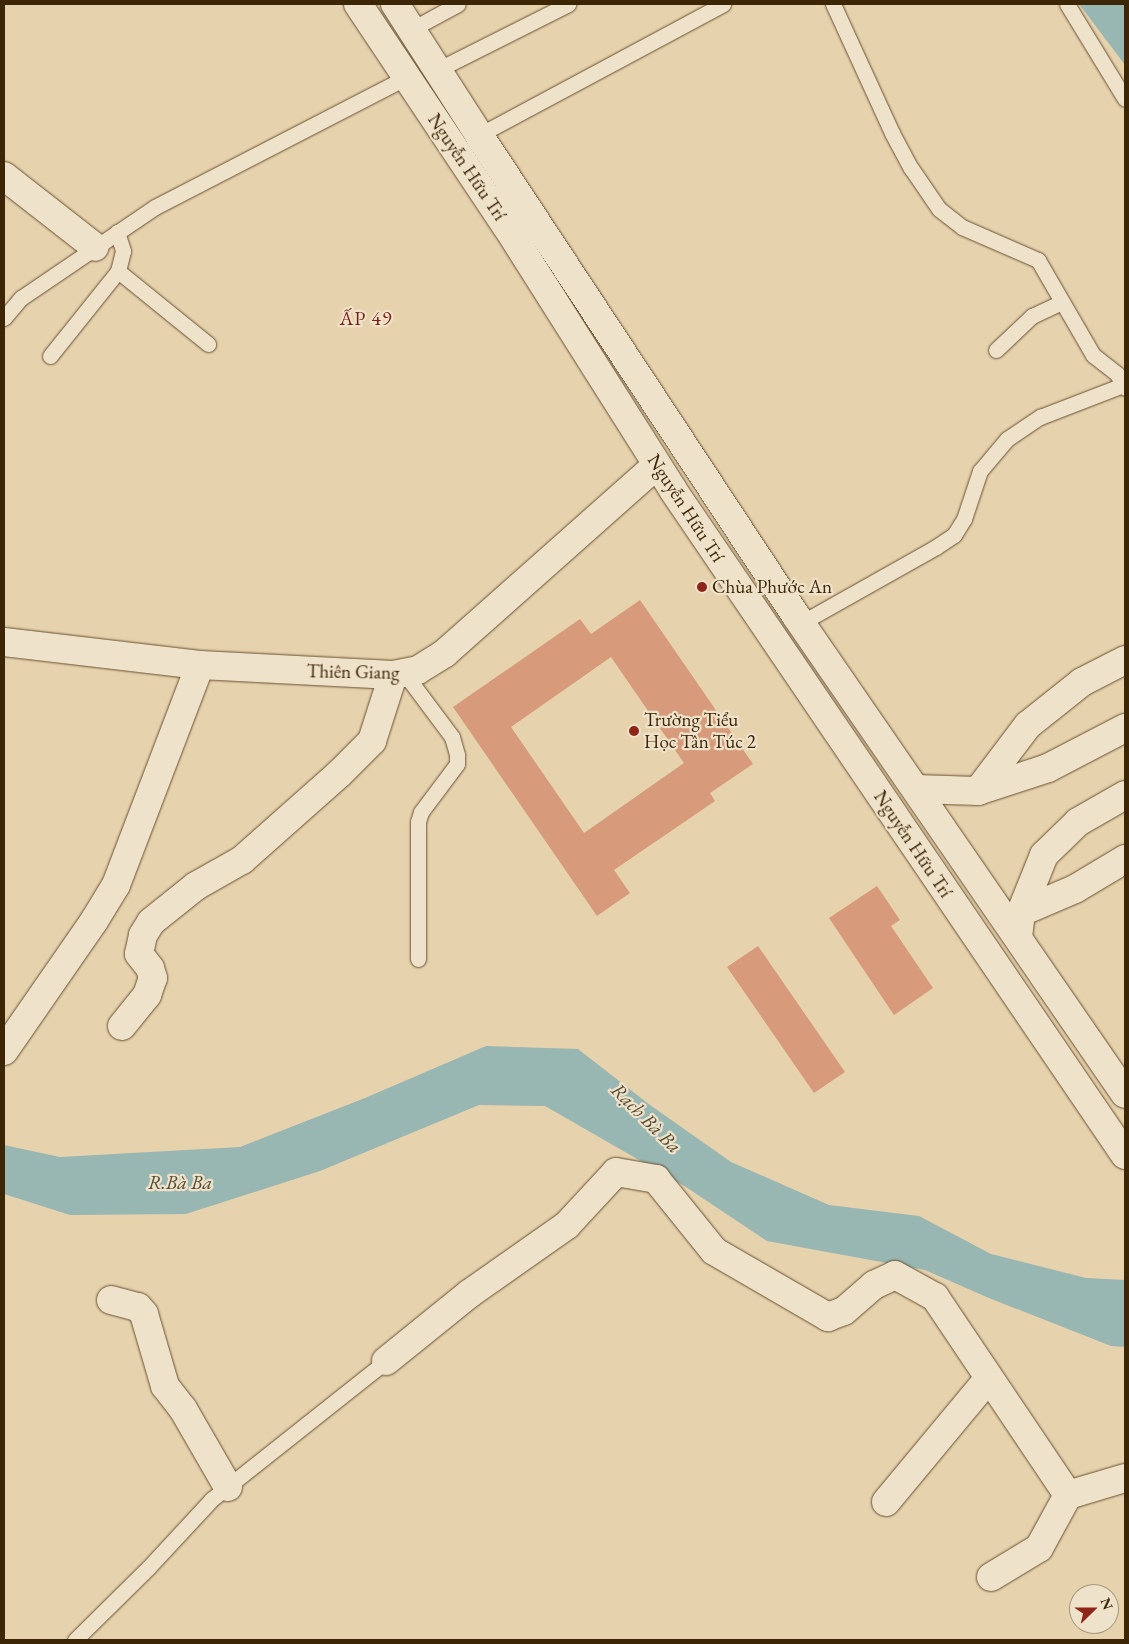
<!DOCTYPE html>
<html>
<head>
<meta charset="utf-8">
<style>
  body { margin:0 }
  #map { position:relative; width:1129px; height:1644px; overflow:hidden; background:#e7d2ae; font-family:"EB Garamond",serif }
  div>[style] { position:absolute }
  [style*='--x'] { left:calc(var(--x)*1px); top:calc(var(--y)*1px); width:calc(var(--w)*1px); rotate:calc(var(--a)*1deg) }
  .water>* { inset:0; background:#98b6b2 }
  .building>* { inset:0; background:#d79a7a }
  .roads { filter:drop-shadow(0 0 1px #685130) drop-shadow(0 0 1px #685130) }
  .service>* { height:15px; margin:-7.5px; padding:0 7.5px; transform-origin:7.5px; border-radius:7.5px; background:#efe2ca }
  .minor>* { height:28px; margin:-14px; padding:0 14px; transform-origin:14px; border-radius:14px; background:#efe2ca }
  .tertiary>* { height:28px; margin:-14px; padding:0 14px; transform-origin:14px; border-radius:14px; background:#efe2ca }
  .secondary>* { height:28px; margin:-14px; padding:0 14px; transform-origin:14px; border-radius:14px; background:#efe2ca }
  .dots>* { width:14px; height:14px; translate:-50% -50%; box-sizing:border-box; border:2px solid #efe2ca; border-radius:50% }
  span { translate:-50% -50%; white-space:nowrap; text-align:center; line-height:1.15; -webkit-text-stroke:4.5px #efe2ca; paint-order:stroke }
  .street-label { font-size:19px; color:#3d2606 }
  .poi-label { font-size:19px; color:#3d2606 }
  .left { translate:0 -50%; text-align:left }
  .neighbourhood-label { font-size:20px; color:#7a1f14; letter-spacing:1px }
  .water-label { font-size:20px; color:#544a31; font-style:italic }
  .frame { position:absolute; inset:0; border:5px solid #3d2606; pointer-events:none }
  .north { position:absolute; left:1069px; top:1584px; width:50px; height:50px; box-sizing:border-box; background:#efe2ca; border:1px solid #a8977c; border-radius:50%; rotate:68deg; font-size:14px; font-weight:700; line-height:20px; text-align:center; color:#3d2606 }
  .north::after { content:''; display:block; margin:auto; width:18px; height:22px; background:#8f2418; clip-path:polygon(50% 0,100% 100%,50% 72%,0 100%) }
</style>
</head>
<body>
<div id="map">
  <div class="water">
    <div style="clip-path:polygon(1079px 4px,1125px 4px,1125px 65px)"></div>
    <div style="clip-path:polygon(486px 1046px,578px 1049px,650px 1105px,731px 1162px,829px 1205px,919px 1216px,991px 1254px,1086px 1278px,1125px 1280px,1125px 1347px,1111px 1346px,989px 1298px,925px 1270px,767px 1241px,686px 1187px,545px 1106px,479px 1105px,320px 1171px,186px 1214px,70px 1215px,4px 1194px,4px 1145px,60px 1157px,240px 1147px,365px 1098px)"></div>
  </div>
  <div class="building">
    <div style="clip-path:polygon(evenodd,640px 600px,753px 764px,710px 793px,715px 801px,614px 870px,630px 893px,597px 916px,453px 707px,580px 619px,591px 634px,640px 600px,611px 657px,684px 763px,584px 833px,511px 727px,611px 657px)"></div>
    <div style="clip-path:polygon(877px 886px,900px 920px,891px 926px,933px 988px,894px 1015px,829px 918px)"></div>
    <div style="clip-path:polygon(758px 946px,845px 1072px,814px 1093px,727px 967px)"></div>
  </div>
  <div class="roads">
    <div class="service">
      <div style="--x:833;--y:4;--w:142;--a:65.4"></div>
      <div style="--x:892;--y:133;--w:40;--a:62"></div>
      <div style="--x:911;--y:168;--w:50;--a:55.7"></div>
      <div style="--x:939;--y:209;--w:29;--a:38"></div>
      <div style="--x:962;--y:227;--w:83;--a:23.5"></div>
      <div style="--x:1038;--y:260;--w:110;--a:59.9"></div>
      <div style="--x:1093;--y:355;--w:31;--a:38"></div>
      <div style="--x:1117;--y:374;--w:16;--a:60"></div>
      <div style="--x:1067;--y:4;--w:111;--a:58.6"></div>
      <div style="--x:412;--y:29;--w:52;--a:-28.5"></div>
      <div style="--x:437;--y:70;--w:147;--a:-26.7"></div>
      <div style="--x:479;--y:135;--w:277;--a:-28.2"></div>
      <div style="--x:117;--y:232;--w:20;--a:72"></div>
      <div style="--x:123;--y:251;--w:21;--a:104"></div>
      <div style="--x:4;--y:318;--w:26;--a:-50"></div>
      <div style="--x:21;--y:298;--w:162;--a:-34.2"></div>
      <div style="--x:155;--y:207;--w:284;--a:-27.3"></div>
      <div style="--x:996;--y:350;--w:50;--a:-43.4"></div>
      <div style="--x:1032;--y:316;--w:33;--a:-25"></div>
      <div style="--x:50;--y:356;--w:109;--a:-51.3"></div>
      <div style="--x:118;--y:271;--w:116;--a:39"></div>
      <div style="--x:801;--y:623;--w:155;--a:-29.4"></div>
      <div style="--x:936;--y:547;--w:22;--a:-34"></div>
      <div style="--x:954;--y:535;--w:19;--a:-58"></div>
      <div style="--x:964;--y:519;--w:51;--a:-71.6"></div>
      <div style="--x:980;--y:471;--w:42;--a:-49.8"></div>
      <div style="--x:1007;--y:439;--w:40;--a:-34"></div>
      <div style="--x:1040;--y:417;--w:89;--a:-21.1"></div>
      <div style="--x:405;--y:674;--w:79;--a:53.3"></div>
      <div style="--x:452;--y:737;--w:19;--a:74"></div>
      <div style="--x:457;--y:755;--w:9;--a:90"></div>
      <div style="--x:457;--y:764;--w:60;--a:126.9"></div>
      <div style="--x:421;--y:812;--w:10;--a:107"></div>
      <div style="--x:418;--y:822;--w:137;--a:90"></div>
      <div style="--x:75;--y:1640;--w:103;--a:-44.6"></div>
      <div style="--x:148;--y:1568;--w:94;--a:-47.2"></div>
      <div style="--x:212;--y:1499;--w:222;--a:-38.4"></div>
    </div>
    <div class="minor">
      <div style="--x:4;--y:176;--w:115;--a:38"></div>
      <div style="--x:4;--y:642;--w:197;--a:6.7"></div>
      <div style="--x:200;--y:665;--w:193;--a:3"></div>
      <div style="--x:393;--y:675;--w:25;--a:-11"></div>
      <div style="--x:418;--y:670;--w:32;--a:-32"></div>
      <div style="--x:445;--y:653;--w:283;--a:-41.6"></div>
      <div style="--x:122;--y:1026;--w:40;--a:-51"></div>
      <div style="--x:147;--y:995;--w:18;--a:-71"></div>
      <div style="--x:153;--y:978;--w:10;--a:-107"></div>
      <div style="--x:150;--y:968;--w:18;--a:-128"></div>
      <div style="--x:139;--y:954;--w:19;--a:-78"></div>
      <div style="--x:143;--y:935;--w:15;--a:-58"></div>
      <div style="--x:151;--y:922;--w:58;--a:-38.7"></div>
      <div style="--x:196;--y:886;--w:53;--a:-29.5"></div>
      <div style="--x:242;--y:860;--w:130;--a:-41.6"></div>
      <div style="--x:339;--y:774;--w:47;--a:-45"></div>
      <div style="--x:372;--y:741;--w:69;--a:-72.3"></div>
      <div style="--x:4;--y:1051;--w:158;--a:-55.3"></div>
      <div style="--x:94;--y:921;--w:42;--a:-58.6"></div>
      <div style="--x:116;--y:885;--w:235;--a:-69.1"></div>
      <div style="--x:111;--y:1300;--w:28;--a:15"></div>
      <div style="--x:138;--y:1307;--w:9;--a:49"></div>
      <div style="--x:144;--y:1314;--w:75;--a:73.7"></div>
      <div style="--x:165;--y:1386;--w:29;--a:52"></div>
      <div style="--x:183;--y:1409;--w:90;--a:60"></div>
      <div style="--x:386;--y:1361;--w:107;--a:-38.9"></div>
      <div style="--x:469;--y:1294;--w:120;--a:-35.1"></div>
      <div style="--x:567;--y:1225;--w:72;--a:-47.2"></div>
      <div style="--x:616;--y:1172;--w:41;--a:9.9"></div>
      <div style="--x:656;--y:1179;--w:92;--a:51.1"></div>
      <div style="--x:714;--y:1251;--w:132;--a:30.1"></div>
      <div style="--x:828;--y:1317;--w:17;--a:-21"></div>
      <div style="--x:844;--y:1311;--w:40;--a:-41"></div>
      <div style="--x:874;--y:1285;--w:23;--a:-25"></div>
      <div style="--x:895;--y:1275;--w:46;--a:28.8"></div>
      <div style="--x:935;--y:1297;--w:239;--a:56.1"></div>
      <div style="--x:886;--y:1502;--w:161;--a:-50.3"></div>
      <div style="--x:991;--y:1577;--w:56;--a:-31.1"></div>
      <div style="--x:1039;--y:1548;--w:60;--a:-61.3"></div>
      <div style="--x:1068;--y:1495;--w:59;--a:-16.6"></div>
    </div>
    <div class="tertiary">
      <div style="--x:978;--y:791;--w:83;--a:-52.9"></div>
      <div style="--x:1028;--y:725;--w:69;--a:-38.5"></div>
      <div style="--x:1082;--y:682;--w:48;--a:-27.1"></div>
      <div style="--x:1021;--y:912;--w:59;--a:-23.1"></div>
      <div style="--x:1075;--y:889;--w:58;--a:-31"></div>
    </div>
    <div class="secondary">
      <div style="--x:358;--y:4;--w:268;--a:56.3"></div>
      <div style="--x:507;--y:227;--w:311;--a:57.7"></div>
      <div style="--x:673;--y:490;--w:804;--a:55.8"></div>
      <div style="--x:395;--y:4;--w:156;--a:57.3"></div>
      <div style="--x:479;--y:135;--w:576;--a:56.61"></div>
      <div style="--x:796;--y:616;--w:580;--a:55.46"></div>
      <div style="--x:916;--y:789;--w:62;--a:1.8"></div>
      <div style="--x:978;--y:791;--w:74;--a:-18.2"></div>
      <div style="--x:1048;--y:768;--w:87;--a:-27.5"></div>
      <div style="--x:1018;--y:937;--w:25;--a:-83"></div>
      <div style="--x:1021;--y:912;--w:61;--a:-68"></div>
      <div style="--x:1044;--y:855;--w:47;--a:-44.1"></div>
      <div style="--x:1078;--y:822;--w:54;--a:-29.9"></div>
    </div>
  </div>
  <div class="dots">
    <div style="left:702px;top:587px;background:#8f2418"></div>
    <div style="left:634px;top:731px;background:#8f2418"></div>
  </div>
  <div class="street-label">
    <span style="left:467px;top:167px;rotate:56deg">Nguyễn Hữu Trí</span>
    <span style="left:686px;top:508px;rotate:57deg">Nguyễn Hữu Trí</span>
    <span style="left:353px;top:672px;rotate:1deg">Thiên Giang</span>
    <span style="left:913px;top:844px;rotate:56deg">Nguyễn Hữu Trí</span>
  </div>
  <div class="poi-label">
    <span class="left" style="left:712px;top:587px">Chùa Phước An</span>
    <span class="left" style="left:644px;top:731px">Trường Tiểu<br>Học Tân Túc 2</span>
  </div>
  <div class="neighbourhood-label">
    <span style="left:366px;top:318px">ẤP 49</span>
  </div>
  <div class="water-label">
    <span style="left:646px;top:1118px;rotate:45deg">Rạch Bà Ba</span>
    <span style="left:180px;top:1182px">R.Bà Ba</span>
  </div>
  <div class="frame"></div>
  <div class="north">N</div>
</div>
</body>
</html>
